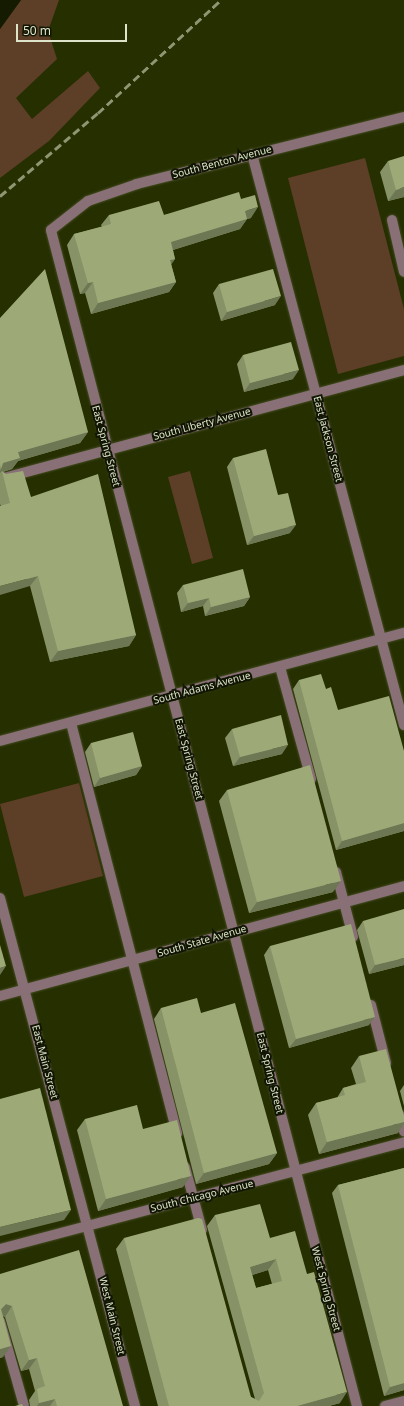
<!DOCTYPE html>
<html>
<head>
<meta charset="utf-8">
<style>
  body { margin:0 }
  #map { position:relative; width:404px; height:1406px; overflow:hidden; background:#262f00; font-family:"Noto Sans",sans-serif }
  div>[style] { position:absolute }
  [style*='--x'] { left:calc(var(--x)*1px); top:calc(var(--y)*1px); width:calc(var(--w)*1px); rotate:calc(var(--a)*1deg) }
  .green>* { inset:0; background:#5c3f26 }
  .water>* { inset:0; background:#151b00 }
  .roads { filter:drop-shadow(0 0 1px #434c20) drop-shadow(0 0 1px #434c20) }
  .minor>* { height:10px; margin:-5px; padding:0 5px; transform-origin:5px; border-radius:5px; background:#887076 }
  .rail>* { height:3px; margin-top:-1.5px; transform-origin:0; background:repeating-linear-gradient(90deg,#8e9673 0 8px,transparent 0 12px) }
  .wall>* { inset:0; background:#879267 }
  .shaded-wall>* { inset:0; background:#6e7754 }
  .building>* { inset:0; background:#9daa78 }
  span { translate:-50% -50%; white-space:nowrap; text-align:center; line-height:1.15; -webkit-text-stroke:4px #111503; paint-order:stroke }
  .street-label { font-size:10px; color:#dde4ca }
  .scale { position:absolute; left:16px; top:24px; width:111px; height:18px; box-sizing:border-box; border:2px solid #dde4ca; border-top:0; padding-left:5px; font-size:12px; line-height:14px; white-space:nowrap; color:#dde4ca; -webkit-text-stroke:3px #111503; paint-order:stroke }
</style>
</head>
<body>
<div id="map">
  <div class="green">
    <div style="clip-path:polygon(21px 0,59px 0,48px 31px,57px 59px,16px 98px,32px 119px,88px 71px,100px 88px,49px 141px,0 178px,0 29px)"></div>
    <div style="clip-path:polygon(365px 158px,404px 309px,404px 356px,338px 374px,288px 178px)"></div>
    <div style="clip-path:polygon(190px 471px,213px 558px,192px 564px,168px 477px)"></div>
    <div style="clip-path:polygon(79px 783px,103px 876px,24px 897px,0 804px)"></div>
  </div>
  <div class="water">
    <div style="clip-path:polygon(0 0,21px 0,0 29px)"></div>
  </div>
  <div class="roads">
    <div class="minor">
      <div style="--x:252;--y:154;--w:591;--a:75.09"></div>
      <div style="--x:392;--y:220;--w:53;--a:77"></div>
      <div style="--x:0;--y:479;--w:418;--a:-15.1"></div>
      <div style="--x:280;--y:667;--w:116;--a:74.5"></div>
      <div style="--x:71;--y:723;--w:424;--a:75.5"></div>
      <div style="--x:0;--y:741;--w:418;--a:-15"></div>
      <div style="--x:336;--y:872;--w:67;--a:75.3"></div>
      <div style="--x:0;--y:898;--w:526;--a:75.12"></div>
      <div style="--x:0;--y:996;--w:419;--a:-15.2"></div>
      <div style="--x:371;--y:1005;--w:60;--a:75.5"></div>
      <div style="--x:399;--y:1114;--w:18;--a:74"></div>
      <div style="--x:185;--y:1167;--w:65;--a:74.9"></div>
      <div style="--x:0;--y:1249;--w:418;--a:-14.8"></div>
      <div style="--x:0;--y:1321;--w:88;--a:74.2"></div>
      <div style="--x:357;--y:1406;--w:1215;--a:-104.59"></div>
      <div style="--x:51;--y:230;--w:47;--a:-38.1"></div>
      <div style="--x:88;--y:201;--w:52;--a:-19.1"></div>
      <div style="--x:137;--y:184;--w:275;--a:-14.1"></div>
      <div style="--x:385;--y:1406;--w:20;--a:-15"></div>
    </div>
  </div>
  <div class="rail">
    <div style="--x:0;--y:196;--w:128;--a:-40.3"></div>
    <div style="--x:98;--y:113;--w:167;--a:-42.6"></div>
  </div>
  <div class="wall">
    <div style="clip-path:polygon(388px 161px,404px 197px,388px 201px,380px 172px)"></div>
    <div style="clip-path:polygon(241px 199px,251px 218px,247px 219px,240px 229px,173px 250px,175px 259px,171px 264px,176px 282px,169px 292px,91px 314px,85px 293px,80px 294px,67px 245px,74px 234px,102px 227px,101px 225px,109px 215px,164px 215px)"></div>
    <div style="clip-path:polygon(219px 284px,275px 305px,221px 321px,213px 293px)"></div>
    <div style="clip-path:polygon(0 318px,88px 432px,80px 443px,18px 461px,12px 469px,3px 472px,31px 497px,136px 635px,129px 646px,50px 662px,30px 586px,0 504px)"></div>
    <div style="clip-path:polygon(243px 355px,293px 379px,244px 392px,237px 364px)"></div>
    <div style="clip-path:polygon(233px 458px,278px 495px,290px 533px,247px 545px,227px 467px)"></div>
    <div style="clip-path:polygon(183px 585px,250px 597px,244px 606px,205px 616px,203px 606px,181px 612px,177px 593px)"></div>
    <div style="clip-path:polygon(299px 680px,326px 689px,338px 710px,404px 751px,404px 831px,336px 850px,293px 689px)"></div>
    <div style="clip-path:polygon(232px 729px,282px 754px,233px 766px,225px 738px)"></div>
    <div style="clip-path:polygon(91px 743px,142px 766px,136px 775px,94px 787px,85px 752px)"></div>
    <div style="clip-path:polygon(227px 790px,333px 892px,249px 913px,219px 801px)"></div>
    <div style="clip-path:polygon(363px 921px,404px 965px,369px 974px,357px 930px)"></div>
    <div style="clip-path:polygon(270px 946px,369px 1025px,289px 1048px,264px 955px)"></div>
    <div style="clip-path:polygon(161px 1008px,201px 1013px,277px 1153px,269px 1164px,196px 1184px,154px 1019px)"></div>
    <div style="clip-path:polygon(359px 1056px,398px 1133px,319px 1154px,308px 1115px,316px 1103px,337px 1098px,343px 1088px,356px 1084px,351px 1068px)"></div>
    <div style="clip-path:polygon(404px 1085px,404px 1106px,400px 1091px)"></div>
    <div style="clip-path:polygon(85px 1119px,143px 1129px,183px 1187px,98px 1211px,77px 1130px)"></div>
    <div style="clip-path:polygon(404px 1168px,404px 1390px,384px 1396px,332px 1193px,338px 1185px)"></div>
    <div style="clip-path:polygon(evenodd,215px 1215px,270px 1238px,340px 1403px,329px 1406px,158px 1406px,116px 1249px,124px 1238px,251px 1397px,255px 1399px,207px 1226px,215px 1215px,268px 1270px,272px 1284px,256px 1288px,252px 1275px,268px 1270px)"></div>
    <div style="clip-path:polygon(0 1274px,123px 1406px,30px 1406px,29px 1400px,35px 1391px,29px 1369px,21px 1371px,5px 1317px,3px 1316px,3px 1357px,0 1358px)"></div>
  </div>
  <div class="shaded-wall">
    <div style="clip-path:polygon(404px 187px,404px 197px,388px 201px,396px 190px)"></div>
    <div style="clip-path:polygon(258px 207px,251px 218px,247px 219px,240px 229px,163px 253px,171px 242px,245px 211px)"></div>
    <div style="clip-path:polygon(175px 259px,168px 269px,170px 260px)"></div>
    <div style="clip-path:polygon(93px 282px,85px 293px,80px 294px,88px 283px)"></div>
    <div style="clip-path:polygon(176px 282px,169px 292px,91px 314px,98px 303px)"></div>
    <div style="clip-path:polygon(281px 296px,275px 305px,221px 321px,227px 312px)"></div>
    <div style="clip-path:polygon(299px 370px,293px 379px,244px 392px,250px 383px)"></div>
    <div style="clip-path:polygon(88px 432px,80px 443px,18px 461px,12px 469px,2px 472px,2px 471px,0 473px,0 471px,3px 463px,18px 452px)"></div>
    <div style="clip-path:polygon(296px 525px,290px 533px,247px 545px,254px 536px)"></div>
    <div style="clip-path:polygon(38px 576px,30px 586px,0 595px,0 586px)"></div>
    <div style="clip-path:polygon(250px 597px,244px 606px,205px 616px,211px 607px)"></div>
    <div style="clip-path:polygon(209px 598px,203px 606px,181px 612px,188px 603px)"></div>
    <div style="clip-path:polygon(136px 635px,129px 646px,50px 662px,58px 651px)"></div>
    <div style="clip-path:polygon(288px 745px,282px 754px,233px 766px,240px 757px)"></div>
    <div style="clip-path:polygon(142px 766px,136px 775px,94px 787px,100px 778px)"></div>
    <div style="clip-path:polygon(404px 823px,404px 831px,336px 850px,342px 841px)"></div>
    <div style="clip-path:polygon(341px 881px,333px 892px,249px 913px,257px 902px)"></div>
    <div style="clip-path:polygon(404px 958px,404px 965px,369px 974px,375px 965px)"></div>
    <div style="clip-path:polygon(6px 966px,0 975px,0 968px)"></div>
    <div style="clip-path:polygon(375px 1017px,369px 1025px,289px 1048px,296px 1039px)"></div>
    <div style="clip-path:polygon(404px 1122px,404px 1124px,398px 1133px,319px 1154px,327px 1142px)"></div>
    <div style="clip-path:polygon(277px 1153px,269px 1164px,196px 1184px,204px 1173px)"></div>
    <div style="clip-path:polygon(191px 1176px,183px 1187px,98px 1211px,106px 1199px)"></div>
    <div style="clip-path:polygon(71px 1210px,64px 1220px,0 1236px,0 1227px)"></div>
    <div style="clip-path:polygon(276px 1259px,268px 1270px,243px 1278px,250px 1267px)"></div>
    <div style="clip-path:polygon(6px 1304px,12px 1306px,5px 1317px,0 1315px,0 1311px)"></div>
    <div style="clip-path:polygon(11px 1346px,3px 1357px,0 1358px,0 1349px)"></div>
    <div style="clip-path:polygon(37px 1358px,29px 1369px,21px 1371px,29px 1360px)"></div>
    <div style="clip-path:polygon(404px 1383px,404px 1390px,384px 1396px,390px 1387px)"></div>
    <div style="clip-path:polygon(347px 1392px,340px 1403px,329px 1406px,297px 1406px)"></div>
    <div style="clip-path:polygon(55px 1399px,50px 1406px,37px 1406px,39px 1403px)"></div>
  </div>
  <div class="building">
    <div style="clip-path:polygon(404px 156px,404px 187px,396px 190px,388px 161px)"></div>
    <div style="clip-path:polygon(239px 192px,241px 199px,255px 195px,258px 207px,245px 211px,247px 219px,171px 242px,175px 259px,170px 260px,176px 282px,98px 303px,93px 282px,88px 283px,74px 234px,111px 224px,109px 215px,159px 201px,164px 215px)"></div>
    <div style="clip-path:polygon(45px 269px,88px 432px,18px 452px,20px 458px,3px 463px,1px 469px,0 464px,0 318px)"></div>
    <div style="clip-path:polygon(273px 269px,281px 296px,227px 312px,219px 284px)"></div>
    <div style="clip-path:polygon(291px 342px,299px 370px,250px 383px,243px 355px)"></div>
    <div style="clip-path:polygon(266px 449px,278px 495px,288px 493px,296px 525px,254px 536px,233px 458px)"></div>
    <div style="clip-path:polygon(2px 471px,6px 474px,23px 471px,31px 497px,98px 474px,136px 635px,58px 651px,38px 576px,0 586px,0 506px,10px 503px)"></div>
    <div style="clip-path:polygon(243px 569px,250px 597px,211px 607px,209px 598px,188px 603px,183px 585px)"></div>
    <div style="clip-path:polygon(321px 674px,326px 689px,331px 687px,338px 710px,389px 696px,404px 751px,404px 823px,342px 841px,299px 680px)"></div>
    <div style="clip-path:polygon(281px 715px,288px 745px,240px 757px,232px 729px)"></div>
    <div style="clip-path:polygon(133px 732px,142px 766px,100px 778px,91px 743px)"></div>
    <div style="clip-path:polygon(310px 765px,341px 881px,257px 902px,227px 790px)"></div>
    <div style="clip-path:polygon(404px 909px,404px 958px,375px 965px,363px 921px)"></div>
    <div style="clip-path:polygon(351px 924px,375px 1017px,296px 1039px,270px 946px)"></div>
    <div style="clip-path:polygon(0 945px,6px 966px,0 968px)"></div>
    <div style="clip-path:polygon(197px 998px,201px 1013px,235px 1003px,277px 1153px,204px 1173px,161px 1008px)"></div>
    <div style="clip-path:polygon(386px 1049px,404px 1116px,404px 1122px,327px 1142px,316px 1103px,345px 1095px,343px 1088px,366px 1082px,359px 1056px)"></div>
    <div style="clip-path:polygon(40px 1088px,71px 1210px,0 1227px,0 1099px)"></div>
    <div style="clip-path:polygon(137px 1105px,143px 1129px,177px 1120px,191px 1176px,106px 1199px,85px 1119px)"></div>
    <div style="clip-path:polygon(404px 1168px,404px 1383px,390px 1387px,338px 1185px)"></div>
    <div style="clip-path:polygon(evenodd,260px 1204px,270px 1238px,295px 1231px,307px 1274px,314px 1272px,347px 1392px,297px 1406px,169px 1406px,124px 1238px,198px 1218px,202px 1219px,251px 1397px,259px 1401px,264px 1393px,215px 1215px,260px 1204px,276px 1259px,282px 1281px,256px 1288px,250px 1267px,276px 1259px)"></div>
    <div style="clip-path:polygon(79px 1250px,123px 1406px,57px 1406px,55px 1399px,39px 1403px,37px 1389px,45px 1386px,37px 1358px,29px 1360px,12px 1306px,6px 1304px,1px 1309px,11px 1346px,0 1349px,0 1274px)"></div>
    <div style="clip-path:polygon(22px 1404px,23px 1406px,15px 1406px)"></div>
  </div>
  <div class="street-label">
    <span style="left:222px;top:162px;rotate:-15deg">South Benton Avenue</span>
    <span style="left:202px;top:424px;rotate:-15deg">South Liberty Avenue</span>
    <span style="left:328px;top:439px;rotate:75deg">East Jackson Street</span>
    <span style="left:106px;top:446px;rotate:75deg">East Spring Street</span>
    <span style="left:202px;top:688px;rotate:-15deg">South Adams Avenue</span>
    <span style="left:189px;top:759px;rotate:75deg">East Spring Street</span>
    <span style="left:202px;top:941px;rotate:-16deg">South State Avenue</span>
    <span style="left:45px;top:1062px;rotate:75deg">East Main Street</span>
    <span style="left:270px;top:1073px;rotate:76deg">East Spring Street</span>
    <span style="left:202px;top:1196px;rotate:-14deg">South Chicago Avenue</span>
    <span style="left:326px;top:1289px;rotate:75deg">West Spring Street</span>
    <span style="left:112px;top:1316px;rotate:76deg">West Main Street</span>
  </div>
  <div class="scale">50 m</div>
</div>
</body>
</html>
